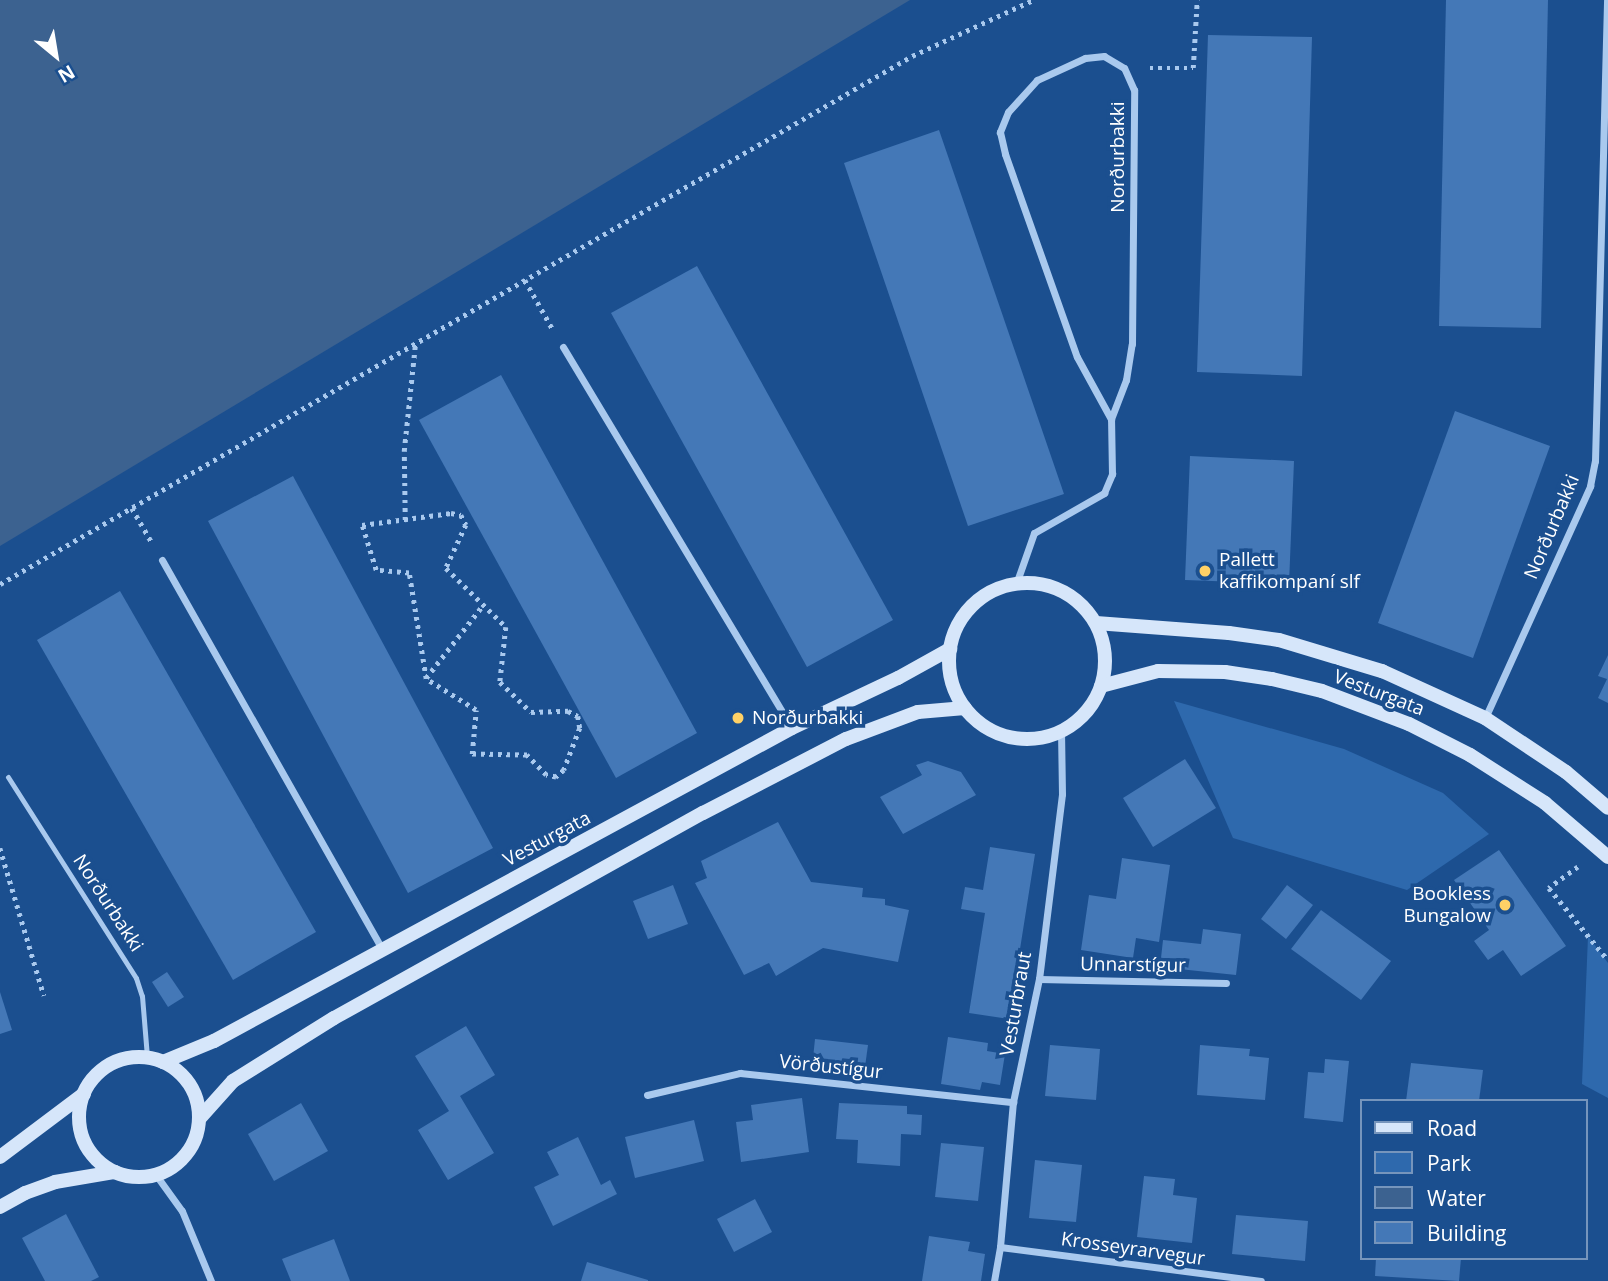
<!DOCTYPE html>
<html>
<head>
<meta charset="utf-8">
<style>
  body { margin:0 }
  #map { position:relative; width:1608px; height:1281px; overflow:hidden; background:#1b4f8f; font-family:"Open Sans",sans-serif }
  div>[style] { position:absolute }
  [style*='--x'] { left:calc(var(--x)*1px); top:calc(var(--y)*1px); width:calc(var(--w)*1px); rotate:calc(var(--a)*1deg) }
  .green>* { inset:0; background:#2e69ad }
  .water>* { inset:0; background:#3c6290 }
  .building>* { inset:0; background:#4478b7 }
  .path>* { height:4.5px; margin-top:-2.25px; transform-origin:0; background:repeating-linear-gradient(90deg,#a9c9ee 0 3.5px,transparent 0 8.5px) }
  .lane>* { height:5px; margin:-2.5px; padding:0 2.5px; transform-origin:2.5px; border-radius:2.5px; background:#a9c9ee }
  .street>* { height:7px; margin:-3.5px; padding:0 3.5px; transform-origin:3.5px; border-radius:3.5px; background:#a9c9ee }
  .secondary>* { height:14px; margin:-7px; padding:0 7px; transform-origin:7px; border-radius:7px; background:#d6e6fa }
  .secondary>.ring { margin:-7px; padding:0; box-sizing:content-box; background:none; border:14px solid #d6e6fa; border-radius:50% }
  .dots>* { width:19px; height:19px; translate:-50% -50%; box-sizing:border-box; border:4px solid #1b4f8f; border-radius:50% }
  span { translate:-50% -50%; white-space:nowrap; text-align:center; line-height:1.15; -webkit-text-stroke:7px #1b4f8f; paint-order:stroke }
  .street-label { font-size:19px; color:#fff }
  .poi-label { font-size:19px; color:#fff }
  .left { translate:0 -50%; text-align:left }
  .right { translate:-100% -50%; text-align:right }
  .legend { position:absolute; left:1360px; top:1099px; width:228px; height:161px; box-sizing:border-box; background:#1b4f8f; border:2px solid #7695bc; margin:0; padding:9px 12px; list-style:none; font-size:21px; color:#fff }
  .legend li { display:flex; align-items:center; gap:14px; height:35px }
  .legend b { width:35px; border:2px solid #7695bc }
  .north { position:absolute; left:21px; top:21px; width:70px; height:70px; -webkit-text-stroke:5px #1b4f8f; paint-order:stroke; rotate:150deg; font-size:19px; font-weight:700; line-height:28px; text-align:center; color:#fff }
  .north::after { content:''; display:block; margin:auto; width:24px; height:32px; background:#fff; clip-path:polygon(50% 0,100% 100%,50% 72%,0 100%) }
</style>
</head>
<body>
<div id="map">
  <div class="green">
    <div style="clip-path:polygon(1174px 701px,1344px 749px,1443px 793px,1489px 834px,1407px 890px,1233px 838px)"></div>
    <div style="clip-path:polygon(1588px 936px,1608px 963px,1608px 1098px,1582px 1084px)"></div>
  </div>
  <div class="water">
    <div style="clip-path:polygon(0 0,910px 0,0 546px)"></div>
  </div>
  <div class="building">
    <div style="clip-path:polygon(1446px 0,1548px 0,1541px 328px,1439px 326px)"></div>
    <div style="clip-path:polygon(1208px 35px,1312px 37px,1302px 376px,1197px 372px)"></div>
    <div style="clip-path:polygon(939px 130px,1064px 494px,968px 526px,844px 163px)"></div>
    <div style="clip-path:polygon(697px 266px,893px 620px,807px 667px,611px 313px)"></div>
    <div style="clip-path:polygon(501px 375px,697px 733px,616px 778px,419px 420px)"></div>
    <div style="clip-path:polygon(1455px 411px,1550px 446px,1473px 658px,1378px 623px)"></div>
    <div style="clip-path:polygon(1190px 456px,1294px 461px,1289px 584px,1185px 580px)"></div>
    <div style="clip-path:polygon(293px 476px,493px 848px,408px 893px,208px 521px)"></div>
    <div style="clip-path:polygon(120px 591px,316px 932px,233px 980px,37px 640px)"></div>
    <div style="clip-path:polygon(1608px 655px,1608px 703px,1598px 698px,1607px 679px,1598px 676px)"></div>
    <div style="clip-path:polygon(1185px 759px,1216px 808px,1153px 847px,1123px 798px)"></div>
    <div style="clip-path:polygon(928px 761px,961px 772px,976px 795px,903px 834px,880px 797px,922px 775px,916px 765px)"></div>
    <div style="clip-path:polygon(778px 822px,811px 882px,863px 888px,862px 897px,885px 899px,885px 905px,909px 910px,898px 962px,823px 948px,776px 976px,769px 963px,744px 975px,695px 883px,707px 878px,701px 861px)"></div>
    <div style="clip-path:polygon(990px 847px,1035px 854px,1009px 1019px,969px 1013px,985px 913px,961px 909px,965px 887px,983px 890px)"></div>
    <div style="clip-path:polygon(1499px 850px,1566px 946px,1521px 976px,1503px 950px,1488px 960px,1474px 941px,1489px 930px,1454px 880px)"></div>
    <div style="clip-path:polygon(1122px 858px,1170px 865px,1159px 942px,1136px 938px,1133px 958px,1081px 950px,1089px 895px,1116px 899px)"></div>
    <div style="clip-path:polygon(673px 885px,688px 924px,648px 939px,633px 901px)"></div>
    <div style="clip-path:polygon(1287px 885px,1313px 905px,1286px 939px,1261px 919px)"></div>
    <div style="clip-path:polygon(1321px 910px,1391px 961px,1361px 1000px,1291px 949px)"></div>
    <div style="clip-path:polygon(1203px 929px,1241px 934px,1236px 975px,1160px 967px,1163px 940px,1201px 944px)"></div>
    <div style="clip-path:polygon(167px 972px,184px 997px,168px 1007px,152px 982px)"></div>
    <div style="clip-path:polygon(0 992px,12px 1030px,0 1034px)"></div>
    <div style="clip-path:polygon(466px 1026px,495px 1075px,460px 1096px,494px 1153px,448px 1180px,418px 1130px,449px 1111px,415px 1056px)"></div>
    <div style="clip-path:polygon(948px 1037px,988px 1043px,987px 1051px,1005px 1054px,1000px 1085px,982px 1082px,980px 1090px,941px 1084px)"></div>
    <div style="clip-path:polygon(815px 1039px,868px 1045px,864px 1074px,812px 1068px)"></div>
    <div style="clip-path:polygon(1050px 1045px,1100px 1049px,1096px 1100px,1045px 1096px)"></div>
    <div style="clip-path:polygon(1200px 1045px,1250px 1049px,1249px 1056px,1269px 1058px,1265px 1100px,1197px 1095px)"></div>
    <div style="clip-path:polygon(1325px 1059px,1349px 1061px,1343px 1122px,1304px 1118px,1308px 1072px,1324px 1073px)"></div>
    <div style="clip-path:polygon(1411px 1063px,1483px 1070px,1479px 1101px,1406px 1101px)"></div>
    <div style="clip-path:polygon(802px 1098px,809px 1152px,741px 1162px,736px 1122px,753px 1120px,751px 1105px)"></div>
    <div style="clip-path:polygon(301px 1103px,328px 1151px,274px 1181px,248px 1134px)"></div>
    <div style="clip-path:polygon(839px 1103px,907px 1106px,907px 1114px,922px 1115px,921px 1135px,901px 1134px,900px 1166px,857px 1163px,858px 1140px,836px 1139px)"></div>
    <div style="clip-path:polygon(694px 1120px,704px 1161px,635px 1178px,625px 1137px)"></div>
    <div style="clip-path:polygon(578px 1137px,601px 1185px,610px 1180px,617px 1194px,553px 1226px,534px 1187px,559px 1175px,547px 1152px)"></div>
    <div style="clip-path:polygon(941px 1143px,984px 1147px,978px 1201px,935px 1197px)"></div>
    <div style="clip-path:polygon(1035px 1160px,1082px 1165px,1076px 1222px,1029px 1218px)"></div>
    <div style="clip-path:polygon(1144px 1176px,1175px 1179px,1173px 1195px,1197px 1198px,1192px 1243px,1137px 1237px)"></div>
    <div style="clip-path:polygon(755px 1199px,772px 1232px,734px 1252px,717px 1219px)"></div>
    <div style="clip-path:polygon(66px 1214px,99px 1277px,91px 1281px,45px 1281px,22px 1238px)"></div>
    <div style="clip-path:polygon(1236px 1215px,1308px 1221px,1305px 1261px,1232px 1254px)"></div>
    <div style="clip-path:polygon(929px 1236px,970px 1242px,968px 1251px,985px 1254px,981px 1281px,922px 1281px)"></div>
    <div style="clip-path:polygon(334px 1239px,350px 1281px,291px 1281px,282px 1259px)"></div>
    <div style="clip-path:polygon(1376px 1258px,1461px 1258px,1459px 1281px,1375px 1276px)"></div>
    <div style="clip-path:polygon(587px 1262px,648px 1280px,648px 1281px,581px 1281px)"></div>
  </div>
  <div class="path">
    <div style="--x:1150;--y:68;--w:43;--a:0"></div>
    <div style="--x:1193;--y:68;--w:68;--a:-86.6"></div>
    <div style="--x:525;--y:280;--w:55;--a:60.6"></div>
    <div style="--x:132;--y:508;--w:38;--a:60"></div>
    <div style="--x:451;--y:513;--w:10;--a:11"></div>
    <div style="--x:461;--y:515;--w:11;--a:63"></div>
    <div style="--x:466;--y:525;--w:47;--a:114.9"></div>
    <div style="--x:446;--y:568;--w:84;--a:44.5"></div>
    <div style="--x:506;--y:627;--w:55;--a:96.2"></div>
    <div style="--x:500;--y:682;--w:43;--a:44.1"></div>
    <div style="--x:531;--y:712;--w:37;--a:-2"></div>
    <div style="--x:568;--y:711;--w:11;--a:27"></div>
    <div style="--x:578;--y:716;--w:12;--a:81"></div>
    <div style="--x:580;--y:728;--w:45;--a:110.9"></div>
    <div style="--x:564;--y:770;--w:11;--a:139"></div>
    <div style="--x:556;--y:777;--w:10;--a:-169"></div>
    <div style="--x:546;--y:775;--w:28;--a:-134"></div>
    <div style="--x:527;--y:755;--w:55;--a:-179"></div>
    <div style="--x:472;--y:754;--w:44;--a:-84.8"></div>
    <div style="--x:476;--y:710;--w:59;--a:-148.2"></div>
    <div style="--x:426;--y:679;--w:107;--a:-99.1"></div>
    <div style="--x:409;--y:573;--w:33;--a:-175"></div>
    <div style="--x:376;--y:570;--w:47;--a:-107.3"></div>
    <div style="--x:362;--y:525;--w:90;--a:-7.7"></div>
    <div style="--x:405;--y:520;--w:69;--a:-90.8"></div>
    <div style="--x:404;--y:451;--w:106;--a:-84"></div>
    <div style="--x:0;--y:584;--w:1054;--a:-30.07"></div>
    <div style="--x:912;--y:56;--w:133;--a:-24.8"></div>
    <div style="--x:426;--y:678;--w:93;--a:-52"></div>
    <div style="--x:0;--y:848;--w:154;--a:73.4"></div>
    <div style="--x:1578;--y:867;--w:36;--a:144"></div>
    <div style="--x:1549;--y:888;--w:93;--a:50.7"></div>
  </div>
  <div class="lane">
    <div style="--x:8;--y:777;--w:238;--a:57.5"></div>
    <div style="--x:136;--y:978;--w:19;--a:72"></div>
    <div style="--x:142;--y:996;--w:61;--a:85.3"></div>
  </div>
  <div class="street">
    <div style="--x:563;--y:347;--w:445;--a:59"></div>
    <div style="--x:162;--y:560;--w:448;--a:60.5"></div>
    <div style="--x:1016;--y:584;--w:54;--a:-70.6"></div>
    <div style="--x:1034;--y:533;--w:81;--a:-29.7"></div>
    <div style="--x:1104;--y:493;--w:21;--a:-67"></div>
    <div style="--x:1112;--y:474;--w:55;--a:-91"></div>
    <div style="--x:1111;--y:419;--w:42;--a:-69"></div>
    <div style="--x:1126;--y:380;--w:36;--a:-81"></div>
    <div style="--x:1132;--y:344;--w:254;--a:-89.5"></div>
    <div style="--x:1134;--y:90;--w:24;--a:-114"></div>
    <div style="--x:1124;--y:68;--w:23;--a:-149"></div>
    <div style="--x:1104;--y:56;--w:19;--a:174"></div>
    <div style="--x:1085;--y:58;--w:53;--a:155.4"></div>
    <div style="--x:1037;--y:80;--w:43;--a:132.2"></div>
    <div style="--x:1008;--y:112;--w:22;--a:112"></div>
    <div style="--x:1000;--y:132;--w:23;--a:77"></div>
    <div style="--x:1005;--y:154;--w:215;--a:70.5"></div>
    <div style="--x:1077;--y:357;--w:71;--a:61.3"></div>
    <div style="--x:1485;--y:718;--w:255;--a:-65.6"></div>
    <div style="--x:1590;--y:486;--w:25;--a:-79"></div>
    <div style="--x:1595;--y:461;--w:461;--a:-88.5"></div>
    <div style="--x:1039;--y:979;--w:187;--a:1.2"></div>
    <div style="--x:647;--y:1095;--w:96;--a:-13.3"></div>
    <div style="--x:740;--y:1073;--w:275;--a:6.1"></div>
    <div style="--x:156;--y:1175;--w:44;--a:54.2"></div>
    <div style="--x:182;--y:1211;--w:76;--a:67.5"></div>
    <div style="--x:1000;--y:1247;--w:263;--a:7.4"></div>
    <div style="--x:994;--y:1281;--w:35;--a:-80"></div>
    <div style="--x:1000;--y:1247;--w:146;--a:-84.9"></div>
    <div style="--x:1013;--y:1102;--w:126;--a:-78.1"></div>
    <div style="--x:1039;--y:979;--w:186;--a:-82.9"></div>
    <div style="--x:1062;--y:794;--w:62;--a:-90.9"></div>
  </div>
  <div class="secondary">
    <div class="ring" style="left:949px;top:583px;width:142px;height:142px"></div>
    <div style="--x:1096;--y:623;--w:133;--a:4.3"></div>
    <div style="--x:1229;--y:633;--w:50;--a:8"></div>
    <div style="--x:1279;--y:640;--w:108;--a:16.8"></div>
    <div style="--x:1382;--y:671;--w:113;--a:24.5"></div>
    <div style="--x:1485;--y:718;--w:97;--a:33.7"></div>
    <div style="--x:1566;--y:772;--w:55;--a:40.6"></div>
    <div style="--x:1101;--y:686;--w:59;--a:-14.7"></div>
    <div style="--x:1158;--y:671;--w:67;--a:0.9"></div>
    <div style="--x:1225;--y:672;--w:48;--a:8.5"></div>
    <div style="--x:1272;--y:679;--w:51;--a:13.5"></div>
    <div style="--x:1322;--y:691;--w:93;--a:20.8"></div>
    <div style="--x:1409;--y:724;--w:68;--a:26.9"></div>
    <div style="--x:1470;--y:755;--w:89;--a:32.6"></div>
    <div style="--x:1545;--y:803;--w:83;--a:40.6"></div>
    <div class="ring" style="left:79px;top:1057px;width:106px;height:106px"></div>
    <div style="--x:163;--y:1062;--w:55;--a:-22.4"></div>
    <div style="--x:214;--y:1041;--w:657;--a:-28.44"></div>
    <div style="--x:792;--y:728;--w:117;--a:-25.3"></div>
    <div style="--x:898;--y:678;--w:60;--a:-29.1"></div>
    <div style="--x:199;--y:1119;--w:51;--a:-48.2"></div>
    <div style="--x:233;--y:1081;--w:119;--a:-32"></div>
    <div style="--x:334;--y:1018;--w:422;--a:-29.1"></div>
    <div style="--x:703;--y:813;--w:161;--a:-27.4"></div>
    <div style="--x:846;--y:739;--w:77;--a:-20.6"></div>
    <div style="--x:918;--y:712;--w:47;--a:-4.9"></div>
    <div style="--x:0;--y:1157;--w:105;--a:-36.9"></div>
    <div style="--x:0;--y:1207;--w:29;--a:-29"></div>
    <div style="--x:25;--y:1193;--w:32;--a:-20"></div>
    <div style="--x:55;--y:1182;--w:61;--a:-9.5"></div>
  </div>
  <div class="dots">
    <div style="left:1205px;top:571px;background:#ffd166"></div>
    <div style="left:738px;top:718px;background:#ffd166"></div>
    <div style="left:1505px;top:905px;background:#ffd166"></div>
  </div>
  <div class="street-label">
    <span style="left:1118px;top:157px;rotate:-90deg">Norðurbakki</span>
    <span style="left:1552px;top:527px;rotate:-67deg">Norðurbakki</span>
    <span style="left:1379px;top:693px;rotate:21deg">Vesturgata</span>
    <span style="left:547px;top:839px;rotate:-28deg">Vesturgata</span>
    <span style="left:108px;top:903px;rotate:57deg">Norðurbakki</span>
    <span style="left:1133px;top:965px;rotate:1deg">Unnarstígur</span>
    <span style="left:1016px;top:1004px;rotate:-80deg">Vesturbraut</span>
    <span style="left:831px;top:1067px;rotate:6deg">Vörðustígur</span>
    <span style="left:1133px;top:1249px;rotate:8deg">Krosseyrarvegur</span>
  </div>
  <div class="poi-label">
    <span class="left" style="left:1219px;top:571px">Pallett<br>kaffikompaní slf</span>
    <span class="left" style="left:752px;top:718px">Norðurbakki</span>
    <span class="right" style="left:1491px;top:905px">Bookless<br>Bungalow</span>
  </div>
  <ul class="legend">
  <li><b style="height:9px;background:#d6e6fa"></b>Road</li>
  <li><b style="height:19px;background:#2e69ad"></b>Park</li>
  <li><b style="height:19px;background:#3c6290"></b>Water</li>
  <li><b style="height:19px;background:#4478b7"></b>Building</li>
  </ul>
  <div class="north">N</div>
</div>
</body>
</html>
